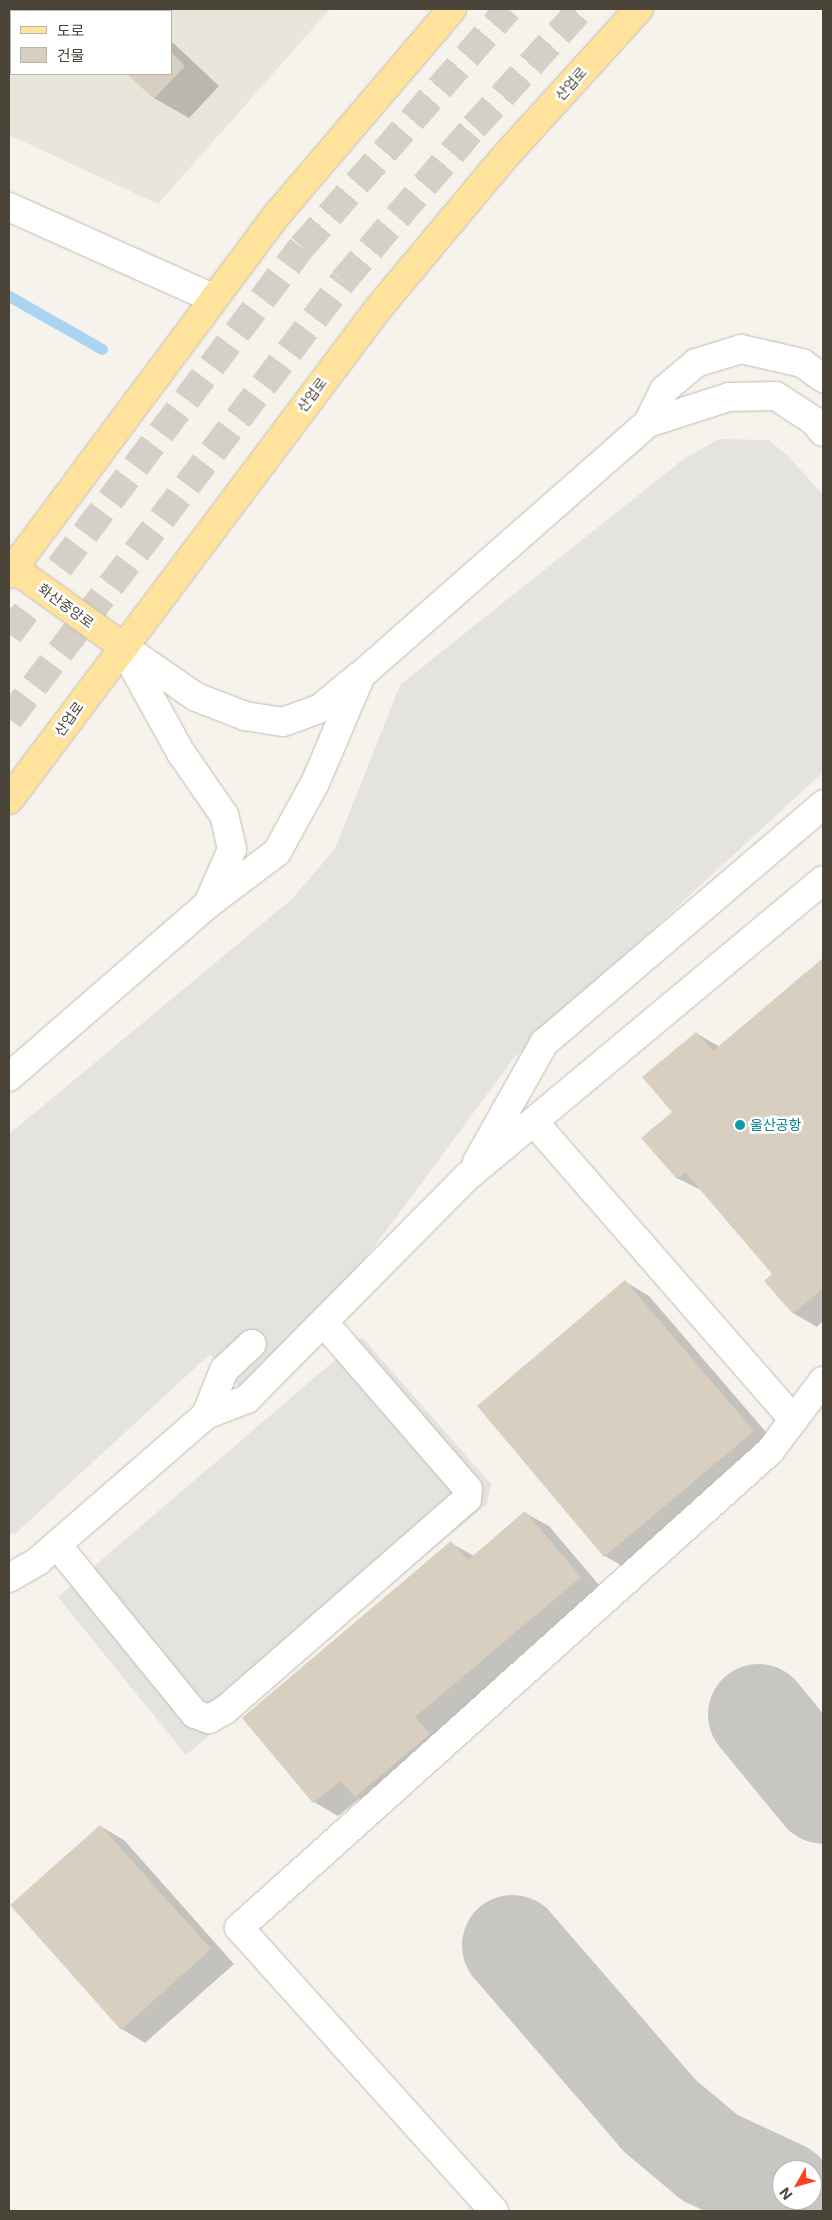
<!DOCTYPE html>
<html>
<head>
<meta charset="utf-8">
<style>
  body { margin:0 }
  #map { position:relative; width:832px; height:2220px; overflow:hidden; background:#f6f3ec; font-family:Inter,"Noto Sans KR",sans-serif }
  div>[style] { position:absolute }
  [style*='--x'] { left:calc(var(--x)*1px); top:calc(var(--y)*1px); width:calc(var(--w)*1px); rotate:calc(var(--a)*1deg) }
  .residential>* { inset:0; background:#eae5da }
  .parking>* { inset:0; background:#e5e3e0 }
  .shadow>* { inset:0; background:#0003 }
  .stream>* { height:11px; margin:-5.5px; padding:0 5.5px; transform-origin:5.5px; border-radius:5.5px; background:#a9d4f2 }
  .taxiway>* { height:101px; margin:-50.5px; padding:0 50.5px; transform-origin:50.5px; border-radius:50.5px; background:#c8c6c3 }
  .building>* { inset:0; background:#d8cfc1 }
  .major-tunnel>* { height:28px; margin-top:-14px; transform-origin:0; background:repeating-linear-gradient(90deg,#d4d0c8 0 28px,transparent 0 42px) }
  .roads { filter:drop-shadow(0 0 1px #c2bbae) drop-shadow(0 0 1px #c2bbae) }
  .minor>* { height:28px; margin:-14px; padding:0 14px; transform-origin:14px; border-radius:14px; background:#fff }
  .major>* { height:28px; margin:-14px; padding:0 14px; transform-origin:14px; border-radius:14px; background:#ffe39c }
  .dots>* { width:14px; height:14px; translate:-50% -50%; box-sizing:border-box; border:2px solid #fff; border-radius:50% }
  span { translate:-50% -50%; white-space:nowrap; text-align:center; line-height:1.15; -webkit-text-stroke:5px #fff; paint-order:stroke }
  .street-label { font-size:14px; color:#4b4439 }
  .culture-label { font-size:14px; color:#0d838f }
  .left { translate:0 -50%; text-align:left }
  .frame { position:absolute; inset:0; border:10px solid #4b4439; pointer-events:none }
  .legend { position:absolute; left:10px; top:10px; width:162px; height:65px; box-sizing:border-box; background:#fff; border:1px solid #b7b4b0; margin:0; padding:6px 9px; list-style:none; font-size:15px; color:#4b4439 }
  .legend li { display:flex; align-items:center; gap:10px; height:25px }
  .legend b { width:25px; border:1px solid #b7b4b0 }
  .north { position:absolute; left:772px; top:2160px; width:50px; height:50px; box-sizing:border-box; background:#fff; border:1px solid #b7b4b0; border-radius:50%; rotate:232deg; font-size:14px; font-weight:700; line-height:20px; text-align:center; color:#4b4439 }
  .north::after { content:''; display:block; margin:auto; width:18px; height:22px; background:#fc3f1d; clip-path:polygon(50% 0,100% 100%,50% 72%,0 100%) }
</style>
</head>
<body>
<div id="map">
  <div class="residential">
    <div style="clip-path:polygon(evenodd,9px 9px,330px 9px,158px 204px,9px 135px,9px 9px,11px 11px,171px 11px,171px 74px,11px 74px,11px 11px)"></div>
  </div>
  <div class="parking">
    <div style="clip-path:polygon(719px 439px,769px 440px,788px 456px,823px 495px,823px 772px,514px 1058px,342px 1290px,241px 1389px,210px 1354px,16px 1533px,9px 1534px,9px 1134px,292px 899px,335px 849px,400px 685px,681px 461px)"></div>
    <div style="clip-path:polygon(362px 1337px,491px 1484px,487px 1504px,186px 1755px,58px 1597px)"></div>
  </div>
  <div class="shadow">
    <div style="clip-path:polygon(61px 9px,138px 9px,140px 11px,64px 11px)"></div>
    <div style="clip-path:polygon(171px 41px,219px 86px,189px 118px,154px 98px,129px 74px,171px 74px)"></div>
    <div style="clip-path:polygon(823px 960px,823px 1321px,817px 1327px,793px 1313px,774px 1275px,703px 1191px,677px 1178px,674px 1112px,696px 1033px,720px 1047px)"></div>
    <div style="clip-path:polygon(626px 1282px,649px 1296px,777px 1445px,629px 1570px,605px 1556px,478px 1406px)"></div>
    <div style="clip-path:polygon(525px 1513px,549px 1526px,604px 1591px,379px 1810px,359px 1799px,338px 1816px,314px 1802px,243px 1719px,451px 1543px,474px 1556px)"></div>
    <div style="clip-path:polygon(100px 1826px,124px 1840px,234px 1964px,145px 2043px,122px 2029px)"></div>
  </div>
  <div class="stream">
    <div style="--x:9;--y:296;--w:107;--a:29.7"></div>
  </div>
  <div class="taxiway">
    <div style="--x:758;--y:1714;--w:102;--a:50.6"></div>
    <div style="--x:512;--y:1945;--w:225;--a:49.1"></div>
    <div style="--x:659;--y:2115;--w:65;--a:40"></div>
    <div style="--x:709;--y:2157;--w:81;--a:25"></div>
  </div>
  <div class="building">
    <div style="clip-path:polygon(60px 9px,125px 9px,128px 11px,62px 11px)"></div>
    <div style="clip-path:polygon(171px 52px,185px 66px,154px 99px,127px 74px,171px 74px)"></div>
    <div style="clip-path:polygon(823px 958px,823px 1288px,793px 1314px,764px 1281px,772px 1274px,685px 1172px,677px 1179px,641px 1138px,672px 1112px,642px 1077px,696px 1032px,713px 1051px)"></div>
    <div style="clip-path:polygon(625px 1280px,754px 1431px,604px 1557px,477px 1406px)"></div>
    <div style="clip-path:polygon(525px 1511px,581px 1577px,415px 1717px,430px 1734px,355px 1797px,341px 1781px,313px 1803px,242px 1718px,451px 1541px,468px 1560px)"></div>
    <div style="clip-path:polygon(100px 1825px,211px 1949px,121px 2030px,10px 1905px)"></div>
  </div>
  <div class="major-tunnel">
    <div style="--x:9;--y:634;--w:485;--a:-52.9"></div>
    <div style="--x:302;--y:247;--w:315;--a:-49.1"></div>
    <div style="--x:9;--y:719;--w:551;--a:-52.67"></div>
    <div style="--x:343;--y:281;--w:202;--a:-49.6"></div>
    <div style="--x:474;--y:127;--w:159;--a:-47.8"></div>
  </div>
  <div class="roads">
    <div class="minor">
      <div style="--x:9;--y:207;--w:222;--a:24.1"></div>
      <div style="--x:648;--y:423;--w:37;--a:-64"></div>
      <div style="--x:664;--y:390;--w:42;--a:-40.2"></div>
      <div style="--x:696;--y:363;--w:47;--a:-17.3"></div>
      <div style="--x:741;--y:349;--w:63;--a:12.9"></div>
      <div style="--x:802;--y:363;--w:26;--a:36"></div>
      <div style="--x:128;--y:650;--w:83;--a:34.7"></div>
      <div style="--x:196;--y:697;--w:53;--a:21.2"></div>
      <div style="--x:245;--y:716;--w:38;--a:9"></div>
      <div style="--x:283;--y:722;--w:38;--a:-20"></div>
      <div style="--x:319;--y:709;--w:50;--a:-39.4"></div>
      <div style="--x:208;--y:904;--w:86;--a:-37"></div>
      <div style="--x:277;--y:852;--w:79;--a:-61.2"></div>
      <div style="--x:315;--y:783;--w:117;--a:-66.9"></div>
      <div style="--x:361;--y:675;--w:382;--a:-41.3"></div>
      <div style="--x:648;--y:423;--w:85;--a:-17.8"></div>
      <div style="--x:729;--y:397;--w:47;--a:-1.2"></div>
      <div style="--x:776;--y:396;--w:45;--a:33.3"></div>
      <div style="--x:814;--y:421;--w:14;--a:51"></div>
      <div style="--x:9;--y:1077;--w:264;--a:-41"></div>
      <div style="--x:208;--y:904;--w:60;--a:-66.4"></div>
      <div style="--x:232;--y:849;--w:35;--a:-103"></div>
      <div style="--x:224;--y:815;--w:75;--a:-124.7"></div>
      <div style="--x:181;--y:753;--w:122;--a:-118.9"></div>
      <div style="--x:534;--y:1122;--w:395;--a:48.9"></div>
      <div style="--x:477;--y:1162;--w:137;--a:-60.6"></div>
      <div style="--x:544;--y:1043;--w:367;--a:-40.5"></div>
      <div style="--x:206;--y:1415;--w:48;--a:-68.2"></div>
      <div style="--x:224;--y:1370;--w:38;--a:-43"></div>
      <div style="--x:57;--y:1545;--w:218;--a:50.8"></div>
      <div style="--x:195;--y:1714;--w:15;--a:20"></div>
      <div style="--x:209;--y:1719;--w:18;--a:-29"></div>
      <div style="--x:225;--y:1710;--w:321;--a:-41.1"></div>
      <div style="--x:467;--y:1499;--w:10;--a:-84"></div>
      <div style="--x:468;--y:1489;--w:220;--a:-130.9"></div>
      <div style="--x:9;--y:1578;--w:34;--a:-30"></div>
      <div style="--x:38;--y:1561;--w:223;--a:-41"></div>
      <div style="--x:206;--y:1415;--w:44;--a:-21.3"></div>
      <div style="--x:247;--y:1399;--w:314;--a:-45.3"></div>
      <div style="--x:468;--y:1176;--w:462;--a:-39.8"></div>
      <div style="--x:494;--y:2211;--w:381;--a:-132"></div>
      <div style="--x:239;--y:1928;--w:714;--a:-41.93"></div>
      <div style="--x:770;--y:1451;--w:88;--a:-52.9"></div>
    </div>
    <div class="major">
      <div style="--x:9;--y:565;--w:139;--a:35.6"></div>
      <div style="--x:9;--y:574;--w:445;--a:-53.3"></div>
      <div style="--x:275;--y:217;--w:273;--a:-49.6"></div>
      <div style="--x:9;--y:800;--w:613;--a:-53.09"></div>
      <div style="--x:377;--y:310;--w:194;--a:-50.2"></div>
      <div style="--x:501;--y:161;--w:205;--a:-47.8"></div>
    </div>
  </div>
  <div class="dots">
    <div style="left:740px;top:1125px;background:#0f9aa8"></div>
  </div>
  <div class="street-label">
    <span style="left:571px;top:84px;rotate:-48deg">산업로</span>
    <span style="left:312px;top:395px;rotate:-53deg">산업로</span>
    <span style="left:66px;top:606px;rotate:36deg">화산중앙로</span>
    <span style="left:69px;top:719px;rotate:-54deg">산업로</span>
  </div>
  <div class="culture-label">
    <span class="left" style="left:750px;top:1125px">울산공항</span>
  </div>
  <div class="frame"></div>
  <ul class="legend">
  <li><b style="height:6px;background:#ffe39c"></b>도로</li>
  <li><b style="height:14px;background:#d8cfc1"></b>건물</li>
  </ul>
  <div class="north">N</div>
</div>
</body>
</html>
